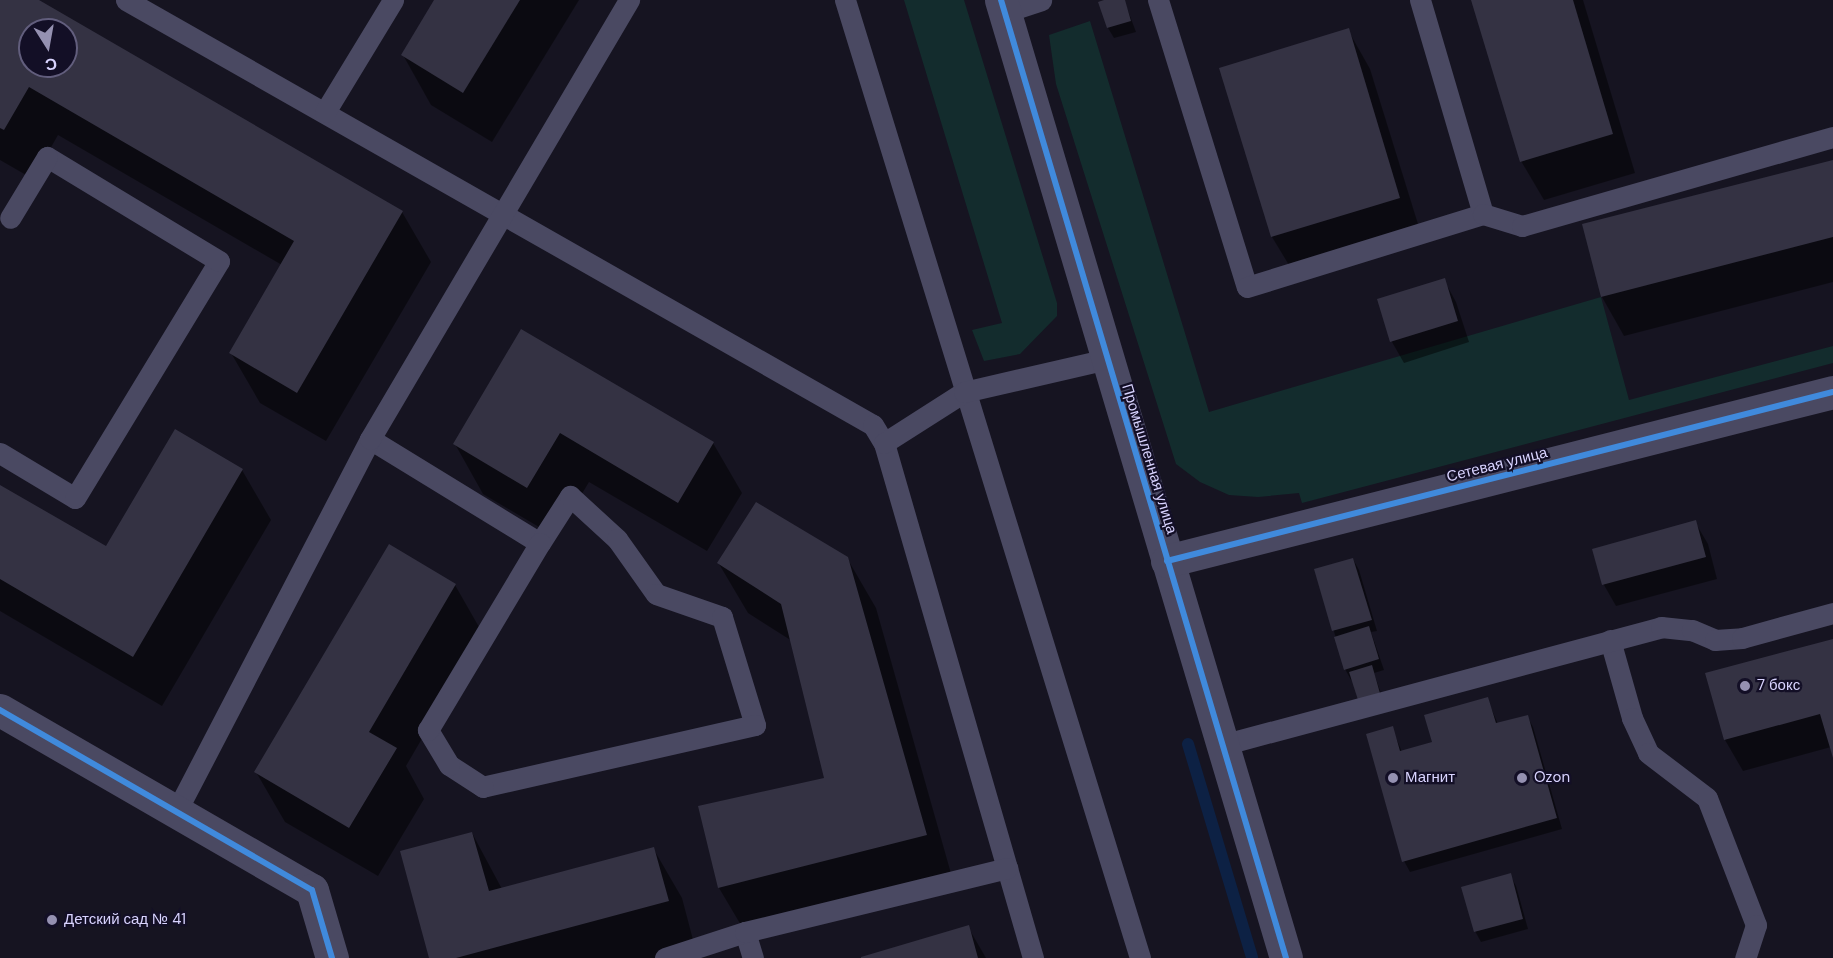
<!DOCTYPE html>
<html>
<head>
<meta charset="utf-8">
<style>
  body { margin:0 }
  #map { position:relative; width:1833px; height:958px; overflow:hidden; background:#161421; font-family:"DM Sans",sans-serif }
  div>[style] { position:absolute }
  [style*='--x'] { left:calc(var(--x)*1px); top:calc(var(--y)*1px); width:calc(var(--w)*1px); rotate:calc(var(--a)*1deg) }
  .green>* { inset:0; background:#132c2d }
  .shadow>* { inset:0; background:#0007 }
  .stream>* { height:12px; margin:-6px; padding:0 6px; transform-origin:6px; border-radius:6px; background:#0d2144 }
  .building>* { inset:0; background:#343243 }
  .service>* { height:21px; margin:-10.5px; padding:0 10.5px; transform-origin:10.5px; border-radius:10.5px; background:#4a4962 }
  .minor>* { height:33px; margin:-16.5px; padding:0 16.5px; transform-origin:16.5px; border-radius:16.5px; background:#4a4962 }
  .cycleway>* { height:6px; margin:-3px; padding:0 3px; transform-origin:3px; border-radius:3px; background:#408adc }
  .dots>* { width:16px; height:16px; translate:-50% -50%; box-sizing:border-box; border:3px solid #130f26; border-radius:50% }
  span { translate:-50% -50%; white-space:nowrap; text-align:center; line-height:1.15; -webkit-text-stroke:4.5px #130f26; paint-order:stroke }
  .street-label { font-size:15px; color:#d9d4ff }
  .poi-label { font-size:15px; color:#d9d4ff }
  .left { translate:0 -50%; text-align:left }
  .north { position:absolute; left:18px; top:18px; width:60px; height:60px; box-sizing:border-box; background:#130f26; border:2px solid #625e7d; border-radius:50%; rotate:169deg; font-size:16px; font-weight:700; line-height:24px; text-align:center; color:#d9d4ff }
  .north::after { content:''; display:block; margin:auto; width:21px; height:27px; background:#9591b1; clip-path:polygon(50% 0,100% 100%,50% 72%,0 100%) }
</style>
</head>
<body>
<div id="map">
  <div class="green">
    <div style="clip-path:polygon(904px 0,964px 0,1057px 303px,1057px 316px,1020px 354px,984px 361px,972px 330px,1002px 323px)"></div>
    <div style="clip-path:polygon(1090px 21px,1209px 412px,1601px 297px,1629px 400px,1833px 346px,1833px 363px,1302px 503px,1299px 493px,1258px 497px,1229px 495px,1200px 482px,1176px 464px,1056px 84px,1049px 35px)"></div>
  </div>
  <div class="shadow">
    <div style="clip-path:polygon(evenodd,0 0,36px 0,402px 212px,431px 262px,326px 441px,260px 403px,231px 353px,282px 265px,58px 135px,33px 179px,0 160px,0 0,30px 30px,66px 30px,66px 66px,30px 66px,30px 30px)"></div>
    <div style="clip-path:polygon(436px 0,579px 0,492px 142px,431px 105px,403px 55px)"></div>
    <div style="clip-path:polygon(1110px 0,1124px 0,1136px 32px,1114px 38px,1108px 28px)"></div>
    <div style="clip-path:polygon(1473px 0,1583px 0,1635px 173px,1544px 200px,1521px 161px)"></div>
    <div style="clip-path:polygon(1348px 30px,1370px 69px,1422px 237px,1295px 275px,1272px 237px)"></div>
    <div style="clip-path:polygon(1833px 161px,1833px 282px,1624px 336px,1602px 297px,1584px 225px)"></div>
    <div style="clip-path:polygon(1444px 280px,1456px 302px,1469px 342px,1404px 363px,1392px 342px,1379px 300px)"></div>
    <div style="clip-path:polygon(522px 331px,713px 443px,742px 493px,707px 551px,589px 482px,556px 537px,483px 494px,455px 444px)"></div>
    <div style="clip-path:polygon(242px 470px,271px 520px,162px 706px,0 611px,0 486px,107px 548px)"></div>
    <div style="clip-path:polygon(1695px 522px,1708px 544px,1717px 579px,1616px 606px,1604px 585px,1594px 550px)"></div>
    <div style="clip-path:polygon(847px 558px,876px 608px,954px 884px,748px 937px,719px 888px,826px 779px,792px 641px,748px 613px,719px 564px)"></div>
    <div style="clip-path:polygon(1353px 559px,1359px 570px,1377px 631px,1371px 632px,1384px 670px,1374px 673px,1386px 708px,1351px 680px,1345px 669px,1316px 570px)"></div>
    <div style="clip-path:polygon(455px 585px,483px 634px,406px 766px,424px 799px,378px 876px,285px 822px,256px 772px)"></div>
    <div style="clip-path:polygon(1833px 640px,1833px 755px,1831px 747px,1743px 771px,1725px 740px)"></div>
    <div style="clip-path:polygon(1487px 699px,1498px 724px,1527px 716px,1533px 727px,1562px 829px,1410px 872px,1404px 861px,1392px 728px,1402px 752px,1433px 743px)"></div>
    <div style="clip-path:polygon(472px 833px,502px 889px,653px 848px,682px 898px,696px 951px,669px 958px,431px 958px)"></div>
    <div style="clip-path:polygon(1510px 875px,1516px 886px,1528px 929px,1481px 942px,1475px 931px)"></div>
    <div style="clip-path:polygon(968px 927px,986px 958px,864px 958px)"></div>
  </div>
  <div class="stream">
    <div style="--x:1188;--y:744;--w:223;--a:73.3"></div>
  </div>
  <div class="building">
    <div style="clip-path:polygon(evenodd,0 0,39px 0,403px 211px,297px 393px,229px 353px,294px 241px,29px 87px,4px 130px,0 128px,0 0,30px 30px,66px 30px,66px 66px,30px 66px,30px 30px)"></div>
    <div style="clip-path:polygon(434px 0,520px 0,463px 93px,401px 55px)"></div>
    <div style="clip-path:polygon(1104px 0,1125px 0,1131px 21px,1107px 28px,1098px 2px)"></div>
    <div style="clip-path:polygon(1471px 0,1573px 0,1613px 134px,1520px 162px)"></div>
    <div style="clip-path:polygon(1349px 28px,1400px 198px,1271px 237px,1219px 68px)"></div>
    <div style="clip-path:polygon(1833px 160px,1833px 237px,1601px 297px,1582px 224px)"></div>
    <div style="clip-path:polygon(1445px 278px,1458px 321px,1390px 342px,1377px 299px)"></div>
    <div style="clip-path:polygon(521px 329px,714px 442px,678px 503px,560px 433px,527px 488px,453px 444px)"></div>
    <div style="clip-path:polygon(175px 429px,243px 469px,133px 657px,0 579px,0 485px,106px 546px)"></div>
    <div style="clip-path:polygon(756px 502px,848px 557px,927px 835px,718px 888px,698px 806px,824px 778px,781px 604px,717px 563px)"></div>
    <div style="clip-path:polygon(1696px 520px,1706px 557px,1602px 585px,1592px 549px)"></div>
    <div style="clip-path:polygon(389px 544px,456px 584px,369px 732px,397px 748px,349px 828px,254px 772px)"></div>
    <div style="clip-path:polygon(1353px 558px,1372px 620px,1332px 631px,1314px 569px)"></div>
    <div style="clip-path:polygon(1369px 626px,1379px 659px,1344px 670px,1334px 637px)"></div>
    <div style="clip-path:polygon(1833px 639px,1833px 758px,1820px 714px,1724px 740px,1705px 673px)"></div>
    <div style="clip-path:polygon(1372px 665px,1381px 697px,1359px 703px,1349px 672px)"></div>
    <div style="clip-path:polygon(1488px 697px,1496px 723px,1528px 715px,1557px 818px,1402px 862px,1366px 734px,1393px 726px,1400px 751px,1432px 742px,1424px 715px)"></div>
    <div style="clip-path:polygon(472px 832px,489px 891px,654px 847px,669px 901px,456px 958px,429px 958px,400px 851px)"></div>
    <div style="clip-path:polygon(1511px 873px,1523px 919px,1474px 932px,1461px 887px)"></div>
    <div style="clip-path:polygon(969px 925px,978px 958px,861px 958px,861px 957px)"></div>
  </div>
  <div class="service">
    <div style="--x:126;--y:0;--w:859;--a:29.64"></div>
    <div style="--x:873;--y:425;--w:21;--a:59"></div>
    <div style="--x:884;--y:443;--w:536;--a:73.86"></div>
    <div style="--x:845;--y:0;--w:1002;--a:72.88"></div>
    <div style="--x:1158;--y:0;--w:300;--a:72.8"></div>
    <div style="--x:1247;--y:287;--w:247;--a:-17.2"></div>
    <div style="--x:1483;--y:214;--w:223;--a:-106.4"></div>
    <div style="--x:1005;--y:12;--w:38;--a:-18"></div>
    <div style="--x:325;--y:112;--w:131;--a:-58.7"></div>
    <div style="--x:1483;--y:214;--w:41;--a:17.1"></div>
    <div style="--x:1522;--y:226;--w:323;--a:-16"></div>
    <div style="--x:370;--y:439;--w:199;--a:31.5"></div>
    <div style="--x:540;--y:543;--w:56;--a:-57.4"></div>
    <div style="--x:570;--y:496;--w:64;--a:42.5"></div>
    <div style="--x:617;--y:539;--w:67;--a:54.7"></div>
    <div style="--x:656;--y:594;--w:70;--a:19.2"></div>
    <div style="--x:722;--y:617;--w:113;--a:73"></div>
    <div style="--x:755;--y:725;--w:279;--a:167.2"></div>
    <div style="--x:483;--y:787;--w:40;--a:-147.1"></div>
    <div style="--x:449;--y:765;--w:41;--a:-121"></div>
    <div style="--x:428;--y:730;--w:218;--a:-59.1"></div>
    <div style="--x:884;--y:443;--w:95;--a:-32.5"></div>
    <div style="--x:964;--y:392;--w:147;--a:-13"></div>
    <div style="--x:0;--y:453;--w:87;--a:31"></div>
    <div style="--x:75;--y:498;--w:277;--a:-58.7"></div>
    <div style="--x:219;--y:261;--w:201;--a:-148.8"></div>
    <div style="--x:47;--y:157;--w:71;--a:121.2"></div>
    <div style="--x:1610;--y:640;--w:81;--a:74.2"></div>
    <div style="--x:1632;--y:718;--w:38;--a:65"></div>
    <div style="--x:1648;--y:753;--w:74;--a:37.3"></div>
    <div style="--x:1707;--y:798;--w:136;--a:68.9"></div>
    <div style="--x:1756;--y:925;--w:35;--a:108"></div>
    <div style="--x:1222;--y:745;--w:455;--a:-15"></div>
    <div style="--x:1661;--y:627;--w:31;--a:6"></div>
    <div style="--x:1692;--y:630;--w:25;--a:23"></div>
    <div style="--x:1715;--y:640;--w:27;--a:-4"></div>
    <div style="--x:1742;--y:638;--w:94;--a:-15.4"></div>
    <div style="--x:176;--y:812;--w:420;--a:-62.5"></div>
    <div style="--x:370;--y:439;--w:510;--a:-59.46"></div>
    <div style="--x:745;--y:932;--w:27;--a:73"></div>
    <div style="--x:665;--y:958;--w:84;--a:-18"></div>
    <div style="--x:745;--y:932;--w:270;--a:-13.7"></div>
  </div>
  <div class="minor">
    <div style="--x:1001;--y:0;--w:999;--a:73.43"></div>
    <div style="--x:1167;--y:561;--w:687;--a:-14.24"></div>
    <div style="--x:0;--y:710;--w:360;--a:30"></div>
    <div style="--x:312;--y:890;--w:71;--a:73.6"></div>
  </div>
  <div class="cycleway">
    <div style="--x:1001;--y:0;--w:999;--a:73.43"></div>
    <div style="--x:1167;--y:561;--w:687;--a:-14.24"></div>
    <div style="--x:0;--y:710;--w:360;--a:30"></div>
    <div style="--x:312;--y:890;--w:71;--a:73.6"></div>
  </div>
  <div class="dots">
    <div style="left:1745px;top:686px;background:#9591b1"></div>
    <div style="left:1393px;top:778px;background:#9591b1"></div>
    <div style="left:1522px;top:778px;background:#9591b1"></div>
    <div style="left:52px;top:920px;background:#9591b1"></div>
  </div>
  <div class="street-label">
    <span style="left:1149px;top:459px;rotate:73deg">Промышленная улица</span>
    <span style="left:1497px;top:465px;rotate:-14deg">Сетевая улица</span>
  </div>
  <div class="poi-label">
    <span class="left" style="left:1757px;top:686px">7 бокс</span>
    <span class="left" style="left:1405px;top:778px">Магнит</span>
    <span class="left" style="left:1534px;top:778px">Ozon</span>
    <span class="left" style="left:64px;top:920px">Детский сад № 41</span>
  </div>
  <div class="north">С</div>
</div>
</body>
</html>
